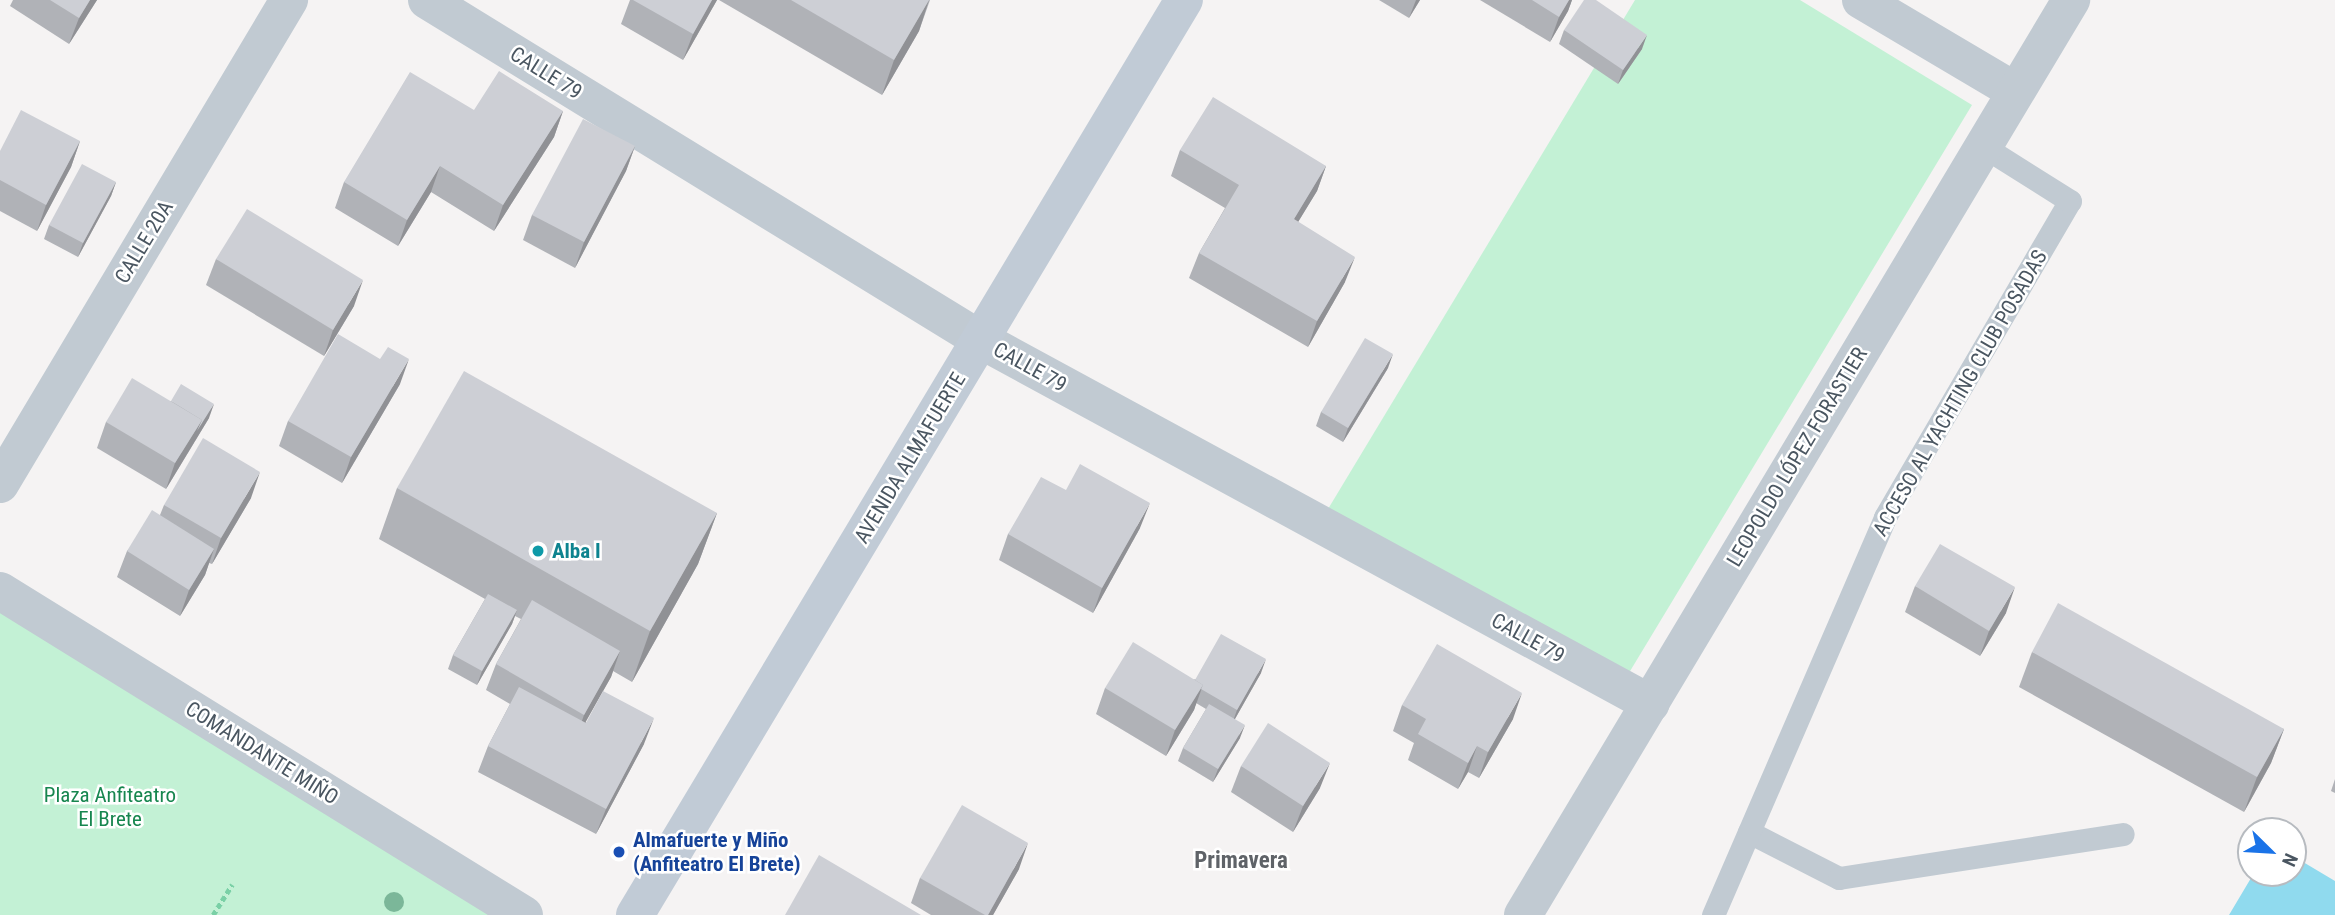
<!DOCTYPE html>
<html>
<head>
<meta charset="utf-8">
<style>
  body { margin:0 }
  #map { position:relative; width:2335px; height:915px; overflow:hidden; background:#f5f3f3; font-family:"Roboto Condensed",sans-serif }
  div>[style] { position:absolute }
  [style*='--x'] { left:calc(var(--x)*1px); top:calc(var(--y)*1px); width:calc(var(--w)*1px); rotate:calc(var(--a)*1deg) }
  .green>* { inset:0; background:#c3f1d5 }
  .water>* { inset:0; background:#90daee }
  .path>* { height:4.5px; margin-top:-2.25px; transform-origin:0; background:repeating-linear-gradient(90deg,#7ad0a6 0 5px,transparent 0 8.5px) }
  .service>* { height:23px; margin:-11.5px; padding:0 11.5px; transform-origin:11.5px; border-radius:11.5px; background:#c1cad2 }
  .minor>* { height:38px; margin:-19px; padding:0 19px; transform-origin:19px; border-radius:19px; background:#c1cad2 }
  .secondary>* { height:38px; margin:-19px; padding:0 19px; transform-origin:19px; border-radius:19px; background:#c1cbd6 }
  .trees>* { width:20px; height:20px; margin:-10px; border-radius:50%; background:#7bb799 }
  .wall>* { inset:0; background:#b0b2b7 }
  .shaded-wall>* { inset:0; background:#909195 }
  .building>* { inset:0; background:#cdcfd5 }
  .dots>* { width:19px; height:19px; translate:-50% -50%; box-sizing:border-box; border:4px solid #fff; border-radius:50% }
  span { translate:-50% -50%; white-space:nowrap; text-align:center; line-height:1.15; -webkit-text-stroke:5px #fff; paint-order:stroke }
  .street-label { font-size:21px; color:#4a5661 }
  .culture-label { font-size:21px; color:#0d838f; font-weight:700 }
  .left { translate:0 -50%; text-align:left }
  .park-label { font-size:21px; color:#17864f }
  .transit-label { font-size:21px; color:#164399; font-weight:700 }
  .neighbourhood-label { font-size:23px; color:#5f6368; font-weight:700 }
  .north { position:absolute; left:2237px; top:817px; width:70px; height:70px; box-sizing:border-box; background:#fff; border:2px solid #b7bbc0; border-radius:50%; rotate:114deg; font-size:19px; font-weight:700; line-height:28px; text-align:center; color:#4a5661 }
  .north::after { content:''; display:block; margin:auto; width:24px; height:32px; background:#1a73e8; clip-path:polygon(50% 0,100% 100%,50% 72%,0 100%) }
</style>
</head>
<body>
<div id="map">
  <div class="green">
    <div style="clip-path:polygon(1635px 0,1800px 0,1972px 105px,1615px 696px,1322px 519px)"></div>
    <div style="clip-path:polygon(0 612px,496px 915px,0 915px)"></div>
  </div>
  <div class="water">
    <div style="clip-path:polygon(2293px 856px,2335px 881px,2335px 915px,2229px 915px,2254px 873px,2293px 873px)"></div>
  </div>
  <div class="path">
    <div style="--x:213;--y:915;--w:36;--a:-58"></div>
  </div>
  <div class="service">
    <div style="--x:1749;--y:832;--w:101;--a:27.1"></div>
    <div style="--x:1839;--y:878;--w:287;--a:-8.8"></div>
    <div style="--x:1713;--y:915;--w:434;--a:-66.6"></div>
    <div style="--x:1885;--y:517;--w:366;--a:-59.7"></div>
    <div style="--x:2070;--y:201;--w:105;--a:-147.8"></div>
  </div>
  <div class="minor">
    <div style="--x:427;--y:0;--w:650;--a:31.54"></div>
    <div style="--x:981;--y:340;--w:762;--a:28.51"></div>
    <div style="--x:1861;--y:0;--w:177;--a:30.6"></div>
    <div style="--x:0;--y:484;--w:564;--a:-59.16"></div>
    <div style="--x:0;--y:591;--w:616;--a:31.73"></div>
    <div style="--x:1523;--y:915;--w:1067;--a:-59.08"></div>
  </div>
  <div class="secondary">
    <div style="--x:635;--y:915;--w:1067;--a:-59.04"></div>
  </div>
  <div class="trees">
    <div style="left:394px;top:902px"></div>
  </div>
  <div class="wall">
    <div style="clip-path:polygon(13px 0,97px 0,69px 44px,10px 6px)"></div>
    <div style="clip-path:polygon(630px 0,717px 0,683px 60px,621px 24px)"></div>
    <div style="clip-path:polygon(719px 0,930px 0,919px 31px,882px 95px)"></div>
    <div style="clip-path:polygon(1379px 0,1420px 0,1409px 18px)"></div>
    <div style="clip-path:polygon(1480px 0,1572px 0,1568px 11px,1550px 42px)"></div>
    <div style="clip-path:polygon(1564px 30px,1642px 49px,1618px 84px,1559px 44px)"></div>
    <div style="clip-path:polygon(474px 110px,563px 111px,554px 137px,494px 231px,431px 192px,398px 246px,335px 208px,344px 182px)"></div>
    <div style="clip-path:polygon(80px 141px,71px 167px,37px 231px,0 211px,0 151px)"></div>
    <div style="clip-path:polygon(635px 146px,626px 171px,575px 268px,523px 240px,532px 215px)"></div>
    <div style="clip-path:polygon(1180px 150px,1326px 166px,1317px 191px,1298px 222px,1345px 282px,1308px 347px,1189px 278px,1199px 253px,1225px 208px,1171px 176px)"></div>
    <div style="clip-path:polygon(116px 182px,111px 196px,78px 257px,44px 239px,49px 225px)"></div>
    <div style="clip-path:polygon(216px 259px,354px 306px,324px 356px,206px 285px)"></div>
    <div style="clip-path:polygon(1388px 368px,1343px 442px,1316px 426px,1321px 412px)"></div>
    <div style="clip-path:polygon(400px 384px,342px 483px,279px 446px,288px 421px)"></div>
    <div style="clip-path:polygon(171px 401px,209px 418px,166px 489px,97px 448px,106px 422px)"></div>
    <div style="clip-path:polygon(397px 488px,717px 513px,698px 564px,632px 682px,613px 671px,611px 677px,585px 722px,644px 744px,596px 834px,478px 772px,488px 746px,510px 704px,486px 690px,496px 664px,521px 619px,515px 616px,512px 624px,477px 685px,448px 669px,453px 655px,485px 599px,379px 539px)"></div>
    <div style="clip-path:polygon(1066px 490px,1140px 528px,1093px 613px,999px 560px,1008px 534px)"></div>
    <div style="clip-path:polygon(251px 498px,212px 564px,209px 563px,205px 575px,180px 616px,117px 577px,127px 551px,160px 515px,164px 505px)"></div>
    <div style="clip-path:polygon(1915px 586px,2006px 613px,1980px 656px,1905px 612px)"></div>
    <div style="clip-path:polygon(2032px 652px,2284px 729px,2271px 763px,2244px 812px,2019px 687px)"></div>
    <div style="clip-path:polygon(1261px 673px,1235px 719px,1240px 738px,1213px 782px,1178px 761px,1183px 748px,1206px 709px,1196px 703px,1194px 710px,1166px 756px,1096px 714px,1105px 688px)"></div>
    <div style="clip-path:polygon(1402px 705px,1513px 719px,1479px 778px,1468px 772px,1458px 789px,1408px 760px,1414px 743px,1393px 731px)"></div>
    <div style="clip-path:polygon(1241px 766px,1320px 788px,1293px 832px,1231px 792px)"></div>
    <div style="clip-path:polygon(2335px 779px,2335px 793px,2331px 791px)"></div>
    <div style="clip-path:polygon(1019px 869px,993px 915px,931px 915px,911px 903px,920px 878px)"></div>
  </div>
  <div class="shaded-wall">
    <div style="clip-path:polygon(90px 0,97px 0,69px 44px,79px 18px)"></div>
    <div style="clip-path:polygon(712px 0,717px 0,683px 60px,693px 34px)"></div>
    <div style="clip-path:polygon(929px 0,919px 31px,882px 95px,894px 60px)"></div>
    <div style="clip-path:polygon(1416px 0,1420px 0,1409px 18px)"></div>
    <div style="clip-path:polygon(1569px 0,1572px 0,1568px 11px,1550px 42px,1559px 17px)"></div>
    <div style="clip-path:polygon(1647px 35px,1642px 49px,1618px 84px,1623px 70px)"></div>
    <div style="clip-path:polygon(563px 111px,554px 137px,494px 231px,503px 205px)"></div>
    <div style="clip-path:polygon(80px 141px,71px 167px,37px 231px,46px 205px)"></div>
    <div style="clip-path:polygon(635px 146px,626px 171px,575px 268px,584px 242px)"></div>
    <div style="clip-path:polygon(440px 166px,431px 192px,398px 246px,407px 220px)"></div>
    <div style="clip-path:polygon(1326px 166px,1317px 191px,1284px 245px,1294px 219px)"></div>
    <div style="clip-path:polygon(116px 182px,111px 196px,78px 257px,83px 243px)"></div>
    <div style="clip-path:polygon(1355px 257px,1345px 282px,1308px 347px,1317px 321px)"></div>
    <div style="clip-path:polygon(363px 280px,354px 306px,324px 356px,333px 330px)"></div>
    <div style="clip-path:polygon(1393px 354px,1388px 368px,1343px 442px,1348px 428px)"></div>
    <div style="clip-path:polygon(409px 359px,400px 384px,342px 483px,351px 457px)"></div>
    <div style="clip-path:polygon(214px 404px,209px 418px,166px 489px,175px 463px,202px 420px)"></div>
    <div style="clip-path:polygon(260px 472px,251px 498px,212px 564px,221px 538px)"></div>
    <div style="clip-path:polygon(1150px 503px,1140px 528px,1093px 613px,1102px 588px)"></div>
    <div style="clip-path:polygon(717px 513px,698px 564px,632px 682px,650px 631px)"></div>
    <div style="clip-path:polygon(214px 549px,205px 575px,180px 616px,189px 590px)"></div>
    <div style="clip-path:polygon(2015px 587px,2006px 613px,1980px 656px,1989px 631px)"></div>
    <div style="clip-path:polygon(517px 610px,512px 624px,477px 685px,482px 671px)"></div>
    <div style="clip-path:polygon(620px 651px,611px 677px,575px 741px,584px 715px)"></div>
    <div style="clip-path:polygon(1266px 659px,1261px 673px,1232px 724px,1237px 710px)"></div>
    <div style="clip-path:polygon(1203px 685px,1194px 710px,1166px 756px,1175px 730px)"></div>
    <div style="clip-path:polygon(1522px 693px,1513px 719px,1479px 778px,1488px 752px)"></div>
    <div style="clip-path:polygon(654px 718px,644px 744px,596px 834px,606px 809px)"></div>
    <div style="clip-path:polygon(1245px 725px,1240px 738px,1213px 782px,1218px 769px)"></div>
    <div style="clip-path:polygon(2284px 729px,2271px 763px,2244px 812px,2257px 777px)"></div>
    <div style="clip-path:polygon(1477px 746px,1468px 772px,1458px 789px,1468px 763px)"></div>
    <div style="clip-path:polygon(1330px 763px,1320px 788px,1293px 832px,1303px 806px)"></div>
    <div style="clip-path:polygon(1028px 843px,1019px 869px,993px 915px,988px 915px)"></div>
  </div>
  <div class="building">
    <div style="clip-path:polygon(50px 0,90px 0,79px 18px)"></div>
    <div style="clip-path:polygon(633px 0,712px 0,693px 34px)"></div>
    <div style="clip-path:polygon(791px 0,929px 0,894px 60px)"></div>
    <div style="clip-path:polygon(1532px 0,1569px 0,1559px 17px)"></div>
    <div style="clip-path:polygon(1584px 0,1596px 0,1647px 35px,1623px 70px,1564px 30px)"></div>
    <div style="clip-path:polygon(499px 71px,563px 111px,503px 205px,440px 166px,407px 220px,344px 182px,410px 72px,474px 110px)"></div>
    <div style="clip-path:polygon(1213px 97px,1326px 166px,1294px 219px,1355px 257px,1317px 321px,1199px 253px,1239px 185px,1180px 150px)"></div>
    <div style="clip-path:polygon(21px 110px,80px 141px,46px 205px,0 180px,0 151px)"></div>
    <div style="clip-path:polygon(583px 119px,635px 146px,584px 242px,532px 215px)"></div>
    <div style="clip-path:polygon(82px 164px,116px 182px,83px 243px,49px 225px)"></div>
    <div style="clip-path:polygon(247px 209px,363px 280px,333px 330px,216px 259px)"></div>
    <div style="clip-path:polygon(338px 334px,380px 359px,388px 347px,409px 359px,351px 457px,288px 421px)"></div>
    <div style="clip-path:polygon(1365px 338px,1393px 354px,1348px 428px,1321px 412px)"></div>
    <div style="clip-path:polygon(464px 371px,717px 513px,650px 631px,397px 488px)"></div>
    <div style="clip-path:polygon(132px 378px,202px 420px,175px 463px,106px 422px)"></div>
    <div style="clip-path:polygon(181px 384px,214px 404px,197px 431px,202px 420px,171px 401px)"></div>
    <div style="clip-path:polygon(203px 438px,260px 472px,221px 538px,164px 505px)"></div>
    <div style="clip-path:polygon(1080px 464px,1150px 503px,1102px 588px,1008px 534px,1041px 477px,1066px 490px)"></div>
    <div style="clip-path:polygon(152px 510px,214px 549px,189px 590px,127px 551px)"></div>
    <div style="clip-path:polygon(1940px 544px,2015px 587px,1989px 631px,1915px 586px)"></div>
    <div style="clip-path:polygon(488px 594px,517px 610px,482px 671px,453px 655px)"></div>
    <div style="clip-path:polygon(532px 600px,620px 651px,584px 715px,496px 664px)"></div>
    <div style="clip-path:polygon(2058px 603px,2284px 729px,2257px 777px,2032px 652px)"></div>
    <div style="clip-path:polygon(1221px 634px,1266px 659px,1237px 710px,1201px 689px,1203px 685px,1195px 680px)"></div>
    <div style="clip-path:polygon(1133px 642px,1203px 685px,1175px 730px,1105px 688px)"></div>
    <div style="clip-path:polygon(1437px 644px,1522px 693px,1488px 752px,1477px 746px,1468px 763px,1418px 734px,1426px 719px,1402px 705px)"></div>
    <div style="clip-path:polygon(519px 687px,586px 723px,603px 691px,654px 718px,606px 809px,488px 746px)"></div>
    <div style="clip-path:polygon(1209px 704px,1245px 725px,1218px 769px,1183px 748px)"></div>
    <div style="clip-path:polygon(1268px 723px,1330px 763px,1303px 806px,1241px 766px)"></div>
    <div style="clip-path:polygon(962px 805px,1028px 843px,988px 915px,985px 915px,920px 878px)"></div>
    <div style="clip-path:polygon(819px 855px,921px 915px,785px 915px)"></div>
  </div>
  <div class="dots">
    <div style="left:538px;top:551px;background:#0f9aa8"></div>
    <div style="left:619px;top:852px;background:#1a4fb4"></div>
  </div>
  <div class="street-label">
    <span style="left:546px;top:73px;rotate:32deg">CALLE 79</span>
    <span style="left:144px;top:242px;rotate:-59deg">CALLE 20A</span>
    <span style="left:1030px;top:367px;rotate:29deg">CALLE 79</span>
    <span style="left:1960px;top:393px;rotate:-60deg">ACCESO AL YACHTING CLUB POSADAS</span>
    <span style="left:1797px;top:457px;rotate:-59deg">LEOPOLDO LÓPEZ FORASTIER</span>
    <span style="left:910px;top:458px;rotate:-59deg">AVENIDA ALMAFUERTE</span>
    <span style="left:1528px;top:638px;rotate:29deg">CALLE 79</span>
    <span style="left:262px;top:753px;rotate:32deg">COMANDANTE MIÑO</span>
  </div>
  <div class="culture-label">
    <span class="left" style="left:552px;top:551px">Alba I</span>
  </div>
  <div class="park-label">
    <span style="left:110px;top:807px">Plaza Anfiteatro<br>El Brete</span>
  </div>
  <div class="transit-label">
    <span class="left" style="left:633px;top:852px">Almafuerte y Miño<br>(Anfiteatro El Brete)</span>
  </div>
  <div class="neighbourhood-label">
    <span style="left:1241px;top:861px">Primavera</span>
  </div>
  <div class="north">N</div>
</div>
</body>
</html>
